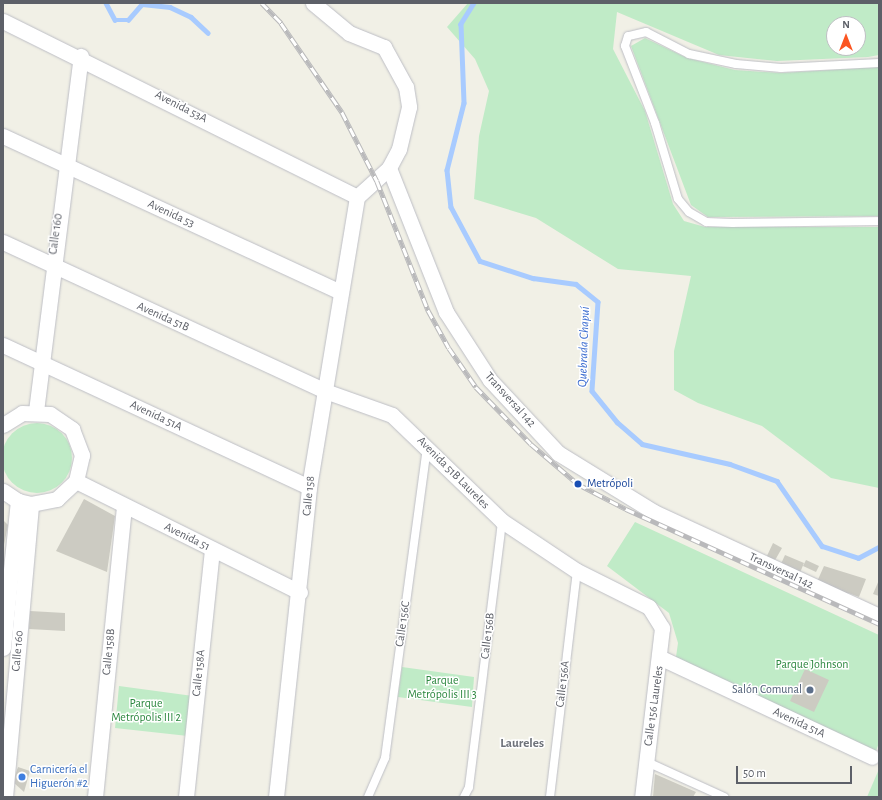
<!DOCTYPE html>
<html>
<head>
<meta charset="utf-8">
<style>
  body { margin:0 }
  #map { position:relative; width:882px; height:800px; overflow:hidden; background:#f1f0e6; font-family:"Alegreya Sans",sans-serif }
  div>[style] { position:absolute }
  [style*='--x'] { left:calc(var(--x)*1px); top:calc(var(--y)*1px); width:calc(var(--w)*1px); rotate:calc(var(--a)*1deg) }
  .green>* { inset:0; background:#c0ebc7 }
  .round { border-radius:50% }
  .stream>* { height:4.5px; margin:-2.25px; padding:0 2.25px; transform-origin:2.25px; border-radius:2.25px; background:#a8cbff }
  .building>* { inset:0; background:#cccbc2 }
  .roads { filter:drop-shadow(0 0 1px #bdbec5) drop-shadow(0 0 1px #bdbec5) }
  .service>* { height:8px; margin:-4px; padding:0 4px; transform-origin:4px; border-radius:4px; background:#fff }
  .minor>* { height:15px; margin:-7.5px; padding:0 7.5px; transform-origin:7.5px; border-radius:7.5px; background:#fff }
  .rail>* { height:4.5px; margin-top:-2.25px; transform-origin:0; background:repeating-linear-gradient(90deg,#fff 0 9px,#b9b9bb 0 18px); box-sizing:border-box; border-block:1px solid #b9b9bb }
  .dots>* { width:11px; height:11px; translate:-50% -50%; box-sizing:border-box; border:2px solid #fff; border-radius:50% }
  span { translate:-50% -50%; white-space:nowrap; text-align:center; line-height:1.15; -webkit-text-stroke:3px #fff; paint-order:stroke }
  .street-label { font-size:12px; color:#5d6068 }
  .transit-label { font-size:12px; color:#164399 }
  .left { translate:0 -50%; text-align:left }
  .park-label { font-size:12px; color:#2c873f }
  .service-label { font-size:12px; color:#4e5e75 }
  .right { translate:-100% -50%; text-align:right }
  .shop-label { font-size:12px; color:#366cbe }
  .water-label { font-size:13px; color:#3c6dd0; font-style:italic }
  .neighbourhood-label { font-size:13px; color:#6e727a; font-weight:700 }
  .frame { position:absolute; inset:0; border:4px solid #5d6068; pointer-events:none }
  .north { position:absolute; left:826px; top:16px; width:40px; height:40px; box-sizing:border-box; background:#fff; border:1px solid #bebfc3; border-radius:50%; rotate:0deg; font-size:11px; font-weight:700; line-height:16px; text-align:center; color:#5d6068 }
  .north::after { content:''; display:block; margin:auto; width:14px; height:18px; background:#fb5521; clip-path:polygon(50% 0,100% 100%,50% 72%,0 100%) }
  .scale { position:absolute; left:736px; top:766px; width:116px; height:18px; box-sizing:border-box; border:2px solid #5d6068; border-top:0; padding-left:5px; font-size:12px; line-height:14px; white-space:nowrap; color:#5d6068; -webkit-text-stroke:3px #fff; paint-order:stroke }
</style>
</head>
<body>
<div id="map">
  <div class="green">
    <div style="clip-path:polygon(evenodd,468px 3px,879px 3px,879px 55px,868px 57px,777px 61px,719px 55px,617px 12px,613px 49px,645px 111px,673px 204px,684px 221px,705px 227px,879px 227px,879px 488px,831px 478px,762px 426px,698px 403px,674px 390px,674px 351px,691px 276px,618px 269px,536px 218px,474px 199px,479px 136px,489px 91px,475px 59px,447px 27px,468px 3px,834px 24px,858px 24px,858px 48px,834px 48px,834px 24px)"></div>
    <div style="clip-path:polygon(645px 38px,687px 58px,735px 70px,781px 73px,879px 67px,879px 216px,708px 217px,691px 205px,631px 46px)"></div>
    <div class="round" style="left:2px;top:423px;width:70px;height:70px"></div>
    <div style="clip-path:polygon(635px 522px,879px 635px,879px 743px,874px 756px,675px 664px,678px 643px,669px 613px,607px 566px)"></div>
    <div style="clip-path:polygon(402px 667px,474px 677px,472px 707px,398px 697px)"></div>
    <div style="clip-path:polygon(119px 686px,193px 696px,188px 736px,115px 728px)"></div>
    <div style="clip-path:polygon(879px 769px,879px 797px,867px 797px)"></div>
  </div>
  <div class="stream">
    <div style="--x:106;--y:3;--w:19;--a:62"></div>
    <div style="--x:115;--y:20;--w:13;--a:0"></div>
    <div style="--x:128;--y:20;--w:21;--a:-49"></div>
    <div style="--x:142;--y:4;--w:28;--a:6"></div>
    <div style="--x:170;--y:7;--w:23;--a:25"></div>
    <div style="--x:191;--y:17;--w:23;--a:43"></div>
    <div style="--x:474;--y:3;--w:25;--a:122"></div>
    <div style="--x:461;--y:24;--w:79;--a:87.8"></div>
    <div style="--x:464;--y:103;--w:69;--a:104.2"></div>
    <div style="--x:447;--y:170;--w:37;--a:84"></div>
    <div style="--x:451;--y:207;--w:61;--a:61.8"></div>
    <div style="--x:480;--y:261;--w:56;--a:17.8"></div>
    <div style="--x:533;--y:278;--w:43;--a:7.9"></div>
    <div style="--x:576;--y:284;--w:28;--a:39"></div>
    <div style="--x:598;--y:302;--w:89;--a:93.9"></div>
    <div style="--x:592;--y:391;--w:40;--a:51"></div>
    <div style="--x:617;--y:422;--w:33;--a:41"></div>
    <div style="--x:642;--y:444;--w:90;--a:12.8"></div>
    <div style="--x:730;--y:464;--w:50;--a:19.9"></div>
    <div style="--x:777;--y:481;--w:79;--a:55.3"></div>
    <div style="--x:822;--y:546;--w:38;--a:18"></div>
    <div style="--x:858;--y:558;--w:24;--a:-28"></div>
  </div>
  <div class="building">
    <div style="clip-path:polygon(84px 499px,115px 516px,107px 572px,56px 551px)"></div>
    <div style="clip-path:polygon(3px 520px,8px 525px,4px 545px,3px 545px)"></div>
    <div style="clip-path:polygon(773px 543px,782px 548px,774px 562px,766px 558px)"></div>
    <div style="clip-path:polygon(785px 555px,804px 563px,799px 575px,780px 566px)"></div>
    <div style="clip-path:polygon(806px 560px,819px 566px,816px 572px,803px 566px)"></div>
    <div style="clip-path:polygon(824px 566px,866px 579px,859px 597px,848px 593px,847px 597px,816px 584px)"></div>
    <div style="clip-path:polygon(879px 580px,879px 596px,873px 594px)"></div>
    <div style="clip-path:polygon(30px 611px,65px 613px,65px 631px,29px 629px)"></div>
    <div style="clip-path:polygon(805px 669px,829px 680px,814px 712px,790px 701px)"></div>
    <div style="clip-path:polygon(18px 767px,30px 771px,24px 792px,13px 782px)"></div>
    <div style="clip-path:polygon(655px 774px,696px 792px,693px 797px,653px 797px)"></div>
  </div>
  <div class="roads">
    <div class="service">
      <div style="--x:879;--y:63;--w:98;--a:177.1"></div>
      <div style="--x:781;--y:68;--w:45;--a:-174.9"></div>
      <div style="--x:736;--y:64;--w:48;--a:-168"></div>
      <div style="--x:689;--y:54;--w:48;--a:-152.9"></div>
      <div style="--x:646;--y:32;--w:18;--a:167"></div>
      <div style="--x:628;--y:36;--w:10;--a:107"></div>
      <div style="--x:625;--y:46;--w:83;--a:68.7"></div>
      <div style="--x:655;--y:123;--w:79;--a:73.2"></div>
      <div style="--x:678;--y:199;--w:17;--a:50"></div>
      <div style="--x:689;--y:212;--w:20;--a:30"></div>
      <div style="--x:706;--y:222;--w:27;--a:2"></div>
      <div style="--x:733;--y:223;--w:146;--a:-0.8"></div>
      <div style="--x:647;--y:762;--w:85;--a:24.4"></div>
      <div style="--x:368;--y:797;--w:43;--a:-66.4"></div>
      <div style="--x:385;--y:758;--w:313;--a:-82.3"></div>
      <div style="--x:464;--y:797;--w:11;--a:-63"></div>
      <div style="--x:469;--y:787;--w:268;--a:-82.9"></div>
      <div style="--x:550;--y:797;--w:228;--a:-83.2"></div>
    </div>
    <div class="minor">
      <div style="--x:313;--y:3;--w:47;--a:39.8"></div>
      <div style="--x:349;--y:33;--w:38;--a:22"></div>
      <div style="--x:384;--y:47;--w:46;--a:61.2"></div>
      <div style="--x:406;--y:87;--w:20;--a:81"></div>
      <div style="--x:409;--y:107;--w:43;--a:103.4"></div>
      <div style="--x:399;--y:149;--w:21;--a:118"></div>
      <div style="--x:389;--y:168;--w:43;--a:137.8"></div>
      <div style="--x:3;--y:21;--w:395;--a:26.4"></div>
      <div style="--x:3;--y:136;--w:370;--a:24.8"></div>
      <div style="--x:389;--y:168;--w:155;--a:68.4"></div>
      <div style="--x:446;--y:312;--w:81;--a:57.1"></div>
      <div style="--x:490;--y:380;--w:100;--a:47"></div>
      <div style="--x:558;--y:453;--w:113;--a:31.6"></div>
      <div style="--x:654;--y:512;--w:248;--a:24.8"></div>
      <div style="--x:3;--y:242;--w:355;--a:24.8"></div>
      <div style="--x:325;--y:391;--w:71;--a:19.7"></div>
      <div style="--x:392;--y:415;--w:153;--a:43.9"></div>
      <div style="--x:502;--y:521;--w:90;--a:33.7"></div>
      <div style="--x:577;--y:571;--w:80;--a:26.6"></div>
      <div style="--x:649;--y:607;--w:25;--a:58"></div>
      <div style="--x:662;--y:628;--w:170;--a:96.7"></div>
      <div style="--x:3;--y:345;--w:337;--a:24.9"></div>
      <div style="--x:36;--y:411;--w:358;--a:-82.8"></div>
      <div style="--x:3;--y:425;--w:22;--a:-32"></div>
      <div style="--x:22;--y:413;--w:28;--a:2"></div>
      <div style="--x:50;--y:414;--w:27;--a:34"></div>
      <div style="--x:72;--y:429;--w:28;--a:69"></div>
      <div style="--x:82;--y:455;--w:27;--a:103"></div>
      <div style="--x:76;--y:481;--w:26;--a:137"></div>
      <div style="--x:57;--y:499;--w:26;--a:169"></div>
      <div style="--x:31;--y:504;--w:13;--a:-167"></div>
      <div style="--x:18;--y:501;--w:18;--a:-146"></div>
      <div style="--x:76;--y:481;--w:250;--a:26.4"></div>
      <div style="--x:3;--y:648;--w:148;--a:-84.2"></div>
      <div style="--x:661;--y:658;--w:233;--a:25.1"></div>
      <div style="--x:5;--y:797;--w:294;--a:-84.9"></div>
      <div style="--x:95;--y:797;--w:292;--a:-84.3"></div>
      <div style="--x:186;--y:797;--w:249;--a:-84"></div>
      <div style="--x:276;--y:797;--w:312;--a:-83.9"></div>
      <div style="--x:309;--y:487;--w:294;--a:-80.6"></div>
    </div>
  </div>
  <div class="rail">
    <div style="--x:262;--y:3;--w:28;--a:46"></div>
    <div style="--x:281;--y:23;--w:108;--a:55.6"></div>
    <div style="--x:342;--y:112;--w:77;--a:63.1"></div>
    <div style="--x:377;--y:181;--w:139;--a:68.4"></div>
    <div style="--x:428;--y:310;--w:43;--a:61.1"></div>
    <div style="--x:449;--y:348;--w:47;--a:55.3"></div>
    <div style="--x:476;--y:387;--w:79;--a:46"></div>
    <div style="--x:531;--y:444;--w:62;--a:40.4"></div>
    <div style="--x:578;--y:484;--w:54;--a:27.5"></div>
    <div style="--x:626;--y:509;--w:278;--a:24.4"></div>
  </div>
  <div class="dots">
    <div style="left:578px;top:484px;background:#1a4fb4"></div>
    <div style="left:810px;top:690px;background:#5c6f8a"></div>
    <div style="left:22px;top:777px;background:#3f7fe0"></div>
  </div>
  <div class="street-label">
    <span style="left:181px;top:107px;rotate:27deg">Avenida 53A</span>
    <span style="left:171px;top:214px;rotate:25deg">Avenida 53</span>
    <span style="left:56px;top:234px;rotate:-82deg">Calle 160</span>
    <span style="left:163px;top:317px;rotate:24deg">Avenida 51B</span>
    <span style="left:510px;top:400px;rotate:48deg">Transversal 142</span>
    <span style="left:156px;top:416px;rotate:25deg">Avenida 51A</span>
    <span style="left:453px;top:473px;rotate:45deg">Avenida 51B Laureles</span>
    <span style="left:309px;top:496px;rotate:-84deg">Calle 158</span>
    <span style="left:187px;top:537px;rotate:26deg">Avenida 51</span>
    <span style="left:781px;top:571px;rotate:25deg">Transversal 142</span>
    <span style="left:403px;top:624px;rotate:-82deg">Calle 156C</span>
    <span style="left:488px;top:636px;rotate:-83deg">Calle 156B</span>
    <span style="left:18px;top:651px;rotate:-85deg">Calle 160</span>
    <span style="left:109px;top:652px;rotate:-84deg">Calle 158B</span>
    <span style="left:199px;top:673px;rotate:-84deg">Calle 158A</span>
    <span style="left:563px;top:684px;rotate:-83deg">Calle 156A</span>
    <span style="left:654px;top:706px;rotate:-82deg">Calle 156 Laureles</span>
    <span style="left:799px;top:723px;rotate:25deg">Avenida 51A</span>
  </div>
  <div class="transit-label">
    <span class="left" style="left:587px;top:484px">Metrópoli</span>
  </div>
  <div class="park-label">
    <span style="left:812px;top:665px">Parque Johnson</span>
    <span style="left:442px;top:688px">Parque<br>Metrópolis III 3</span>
    <span style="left:146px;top:711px">Parque<br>Metrópolis III 2</span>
  </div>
  <div class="service-label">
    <span class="right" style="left:802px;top:690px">Salón Comunal</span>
  </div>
  <div class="shop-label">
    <span class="left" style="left:30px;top:777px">Carnicería el<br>Higuerón #2</span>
  </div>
  <div class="water-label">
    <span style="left:585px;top:347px;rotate:-88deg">Quebrada Chapuí</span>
  </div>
  <div class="neighbourhood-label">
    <span style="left:522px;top:744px">Laureles</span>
  </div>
  <div class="frame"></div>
  <div class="north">N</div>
  <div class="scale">50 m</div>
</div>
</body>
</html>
